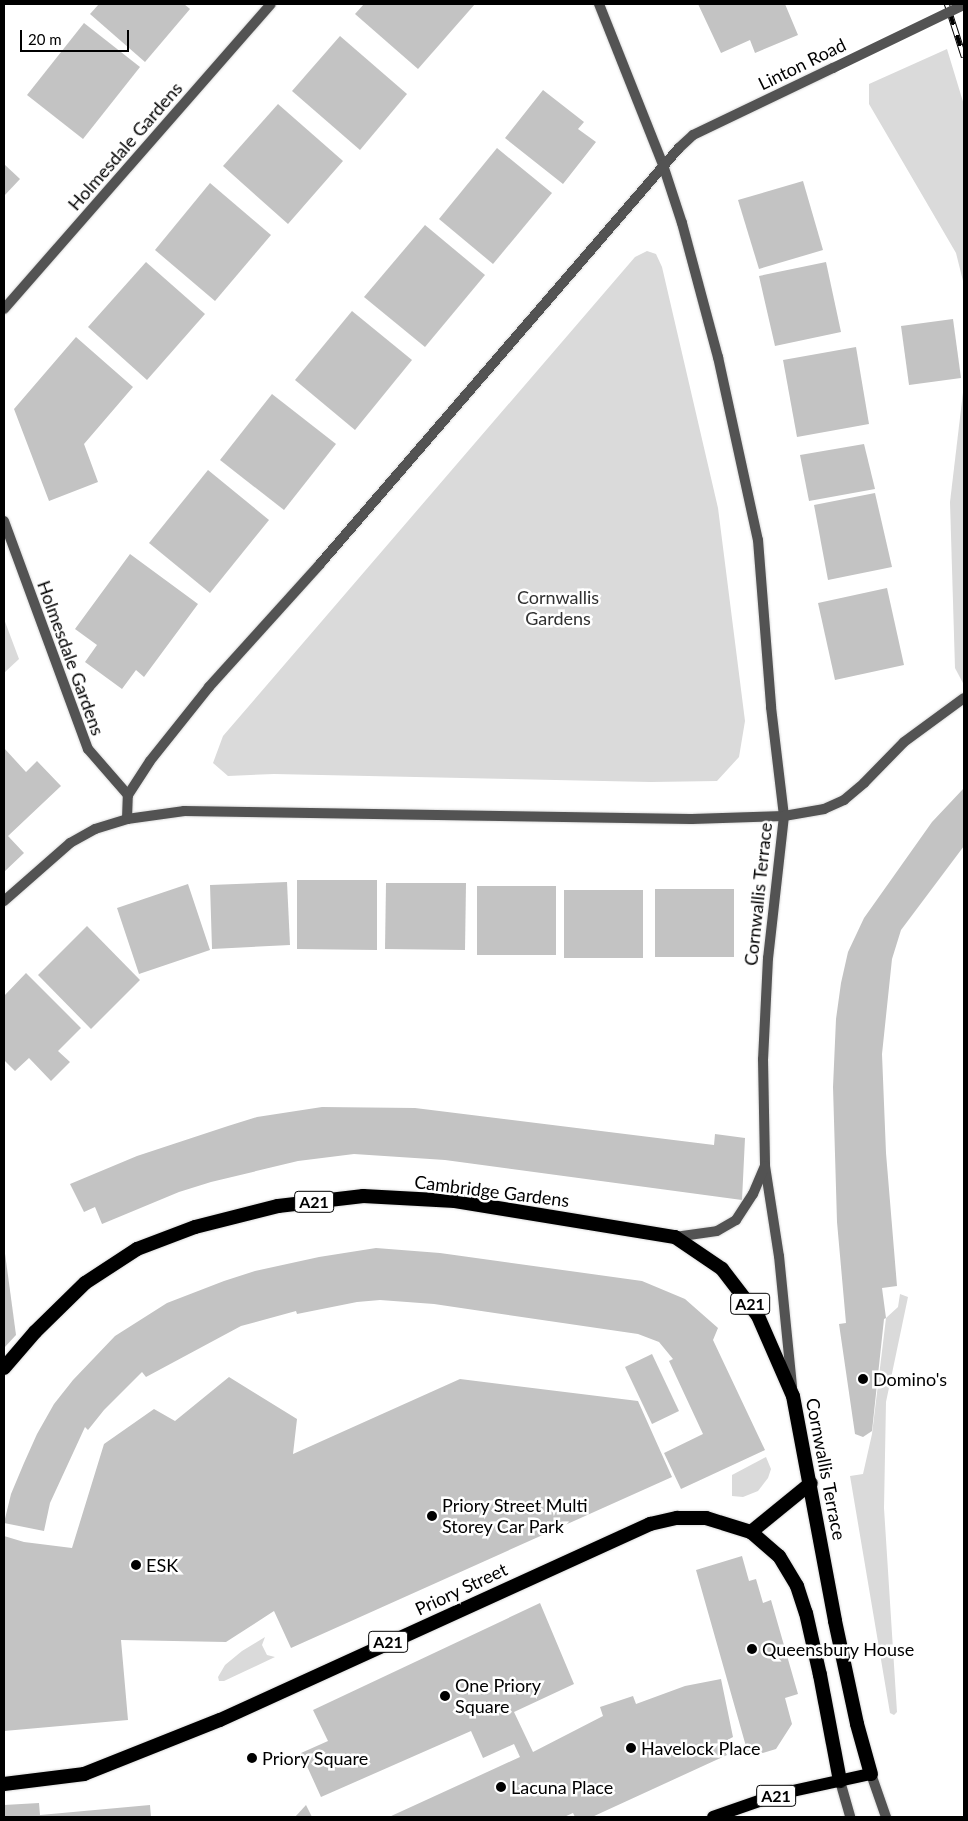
<!DOCTYPE html>
<html>
<head>
<meta charset="utf-8">
<style>
  body { margin:0 }
  #map { position:relative; width:968px; height:1821px; overflow:hidden; background:#fff; font-family:Lato,sans-serif }
  div>[style] { position:absolute }
  [style*='--x'] { left:calc(var(--x)*1px); top:calc(var(--y)*1px); width:calc(var(--w)*1px); rotate:calc(var(--a)*1deg) }
  .green>* { inset:0; background:#dadada }
  .building>* { inset:0; background:#c3c3c3 }
  .roads { filter:drop-shadow(0 0 1px #dbdbdb) drop-shadow(0 0 1px #dbdbdb) }
  .minor>* { height:10px; margin:-5px; padding:0 5px; transform-origin:5px; border-radius:5px; background:#535353 }
  .tertiary>* { height:10px; margin:-5px; padding:0 5px; transform-origin:5px; border-radius:5px; background:#535353 }
  .primary>* { height:12px; margin:-6px; padding:0 6px; transform-origin:6px; border-radius:6px; background:#000 }
  .trunk>* { height:14px; margin:-7px; padding:0 7px; transform-origin:7px; border-radius:7px; background:#000 }
  .rail>* { height:5.5px; margin-top:-2.75px; transform-origin:0; background:repeating-linear-gradient(90deg,#fff 0 11px,#000 0 22px); box-sizing:border-box; border-block:1px solid #000 }
  .minor-bridge>* { height:10px; margin:-5px; padding:0 5px; transform-origin:5px; border-radius:5px; background:#535353 }
  .dots>* { width:14px; height:14px; translate:-50% -50%; box-sizing:border-box; border:2px solid #fff; border-radius:50% }
  span { translate:-50% -50%; white-space:nowrap; text-align:center; line-height:1.15; -webkit-text-stroke:5px #fff; paint-order:stroke }
  .shield-label span { padding:1px 4px; background:#fff; border:1px solid; border-radius:4px; -webkit-text-stroke-width:0 }
  .shield-label { font-size:16px; color:#000; font-weight:700 }
  .street-label { font-size:18px; color:#000 }
  .park-label { font-size:18px; color:#313131 }
  .poi-label { font-size:18px; color:#000 }
  .left { translate:0 -50%; text-align:left }
  .frame { position:absolute; inset:0; border:5px solid #000; pointer-events:none }
  .scale { position:absolute; left:20px; top:30px; width:109px; height:22px; box-sizing:border-box; border:2px solid #000; border-top:0; padding-left:6px; font-size:15px; line-height:18px; white-space:nowrap; color:#000; -webkit-text-stroke:4px #fff; paint-order:stroke }
</style>
</head>
<body>
<div id="map">
  <div class="green">
    <div style="clip-path:polygon(947px 49px,964px 105px,964px 285px,956px 253px,869px 104px,869px 84px)"></div>
    <div style="clip-path:polygon(647px 251px,656px 254px,662px 267px,718px 508px,745px 721px,739px 757px,717px 781px,651px 782px,274px 774px,228px 776px,213px 763px,223px 736px,635px 257px)"></div>
    <div style="clip-path:polygon(964px 384px,964px 685px,955px 668px,950px 502px)"></div>
    <div style="clip-path:polygon(4px 619px,19px 659px,4px 673px)"></div>
    <div style="clip-path:polygon(900px 1294px,908px 1297px,886px 1402px,884px 1508px,897px 1712px,894px 1715px,890px 1713px,850px 1476px,863px 1474px,872px 1434px,886px 1318px,898px 1307px)"></div>
    <div style="clip-path:polygon(766px 1457px,771px 1469px,768px 1478px,758px 1491px,743px 1497px,732px 1496px,732px 1475px)"></div>
    <div style="clip-path:polygon(265px 1637px,262px 1645px,267px 1655px,275px 1657px,224px 1681px,219px 1681px,218px 1677px,225px 1665px,242px 1651px)"></div>
  </div>
  <div class="building">
    <div style="clip-path:polygon(99px 4px,184px 4px,190px 9px,145px 62px,90px 14px)"></div>
    <div style="clip-path:polygon(364px 4px,475px 4px,418px 69px,355px 14px)"></div>
    <div style="clip-path:polygon(698px 4px,785px 4px,798px 35px,755px 53px,750px 40px,721px 53px)"></div>
    <div style="clip-path:polygon(84px 23px,140px 67px,83px 139px,27px 95px)"></div>
    <div style="clip-path:polygon(340px 36px,407px 94px,360px 150px,292px 91px)"></div>
    <div style="clip-path:polygon(543px 90px,584px 122px,578px 129px,596px 142px,563px 184px,505px 138px)"></div>
    <div style="clip-path:polygon(278px 104px,343px 161px,288px 224px,223px 166px)"></div>
    <div style="clip-path:polygon(497px 148px,552px 193px,493px 264px,439px 219px)"></div>
    <div style="clip-path:polygon(4px 164px,20px 179px,4px 196px)"></div>
    <div style="clip-path:polygon(803px 181px,823px 250px,759px 269px,738px 200px)"></div>
    <div style="clip-path:polygon(210px 183px,271px 235px,215px 301px,155px 250px)"></div>
    <div style="clip-path:polygon(425px 225px,485px 275px,425px 347px,364px 297px)"></div>
    <div style="clip-path:polygon(146px 262px,205px 314px,147px 380px,88px 327px)"></div>
    <div style="clip-path:polygon(826px 262px,841px 332px,775px 346px,759px 276px)"></div>
    <div style="clip-path:polygon(352px 311px,412px 360px,355px 430px,295px 380px)"></div>
    <div style="clip-path:polygon(953px 319px,961px 378px,909px 385px,901px 326px)"></div>
    <div style="clip-path:polygon(76px 337px,133px 387px,84px 444px,98px 482px,49px 501px,14px 409px)"></div>
    <div style="clip-path:polygon(856px 347px,869px 424px,797px 437px,783px 360px)"></div>
    <div style="clip-path:polygon(272px 394px,336px 444px,284px 510px,220px 460px)"></div>
    <div style="clip-path:polygon(864px 444px,875px 489px,809px 501px,800px 455px)"></div>
    <div style="clip-path:polygon(208px 470px,269px 520px,210px 593px,149px 543px)"></div>
    <div style="clip-path:polygon(875px 493px,892px 567px,828px 580px,814px 505px)"></div>
    <div style="clip-path:polygon(130px 554px,198px 604px,144px 677px,136px 670px,122px 689px,85px 662px,97px 645px,75px 629px)"></div>
    <div style="clip-path:polygon(887px 588px,904px 665px,835px 680px,818px 603px)"></div>
    <div style="clip-path:polygon(4px 748px,26px 772px,37px 761px,61px 786px,8px 836px,24px 853px,4px 872px)"></div>
    <div style="clip-path:polygon(964px 788px,964px 846px,901px 930px,892px 959px,882px 1054px,886px 1153px,897px 1286px,882px 1288px,886px 1318px,884px 1319px,872px 1431px,863px 1437px,855px 1434px,839px 1324px,846px 1323px,837px 1222px,833px 1087px,836px 1019px,841px 983px,848px 952px,864px 918px,932px 822px)"></div>
    <div style="clip-path:polygon(297px 880px,377px 880px,377px 950px,297px 949px)"></div>
    <div style="clip-path:polygon(287px 882px,290px 945px,212px 949px,210px 885px)"></div>
    <div style="clip-path:polygon(386px 883px,466px 883px,465px 950px,385px 949px)"></div>
    <div style="clip-path:polygon(188px 884px,210px 950px,139px 974px,117px 908px)"></div>
    <div style="clip-path:polygon(477px 886px,556px 886px,556px 955px,477px 955px)"></div>
    <div style="clip-path:polygon(655px 889px,734px 889px,734px 957px,655px 957px)"></div>
    <div style="clip-path:polygon(564px 890px,643px 890px,643px 958px,564px 958px)"></div>
    <div style="clip-path:polygon(87px 926px,140px 980px,91px 1029px,38px 975px)"></div>
    <div style="clip-path:polygon(26px 973px,81px 1028px,58px 1051px,70px 1062px,51px 1081px,29px 1058px,15px 1071px,4px 1060px,4px 996px)"></div>
    <div style="clip-path:polygon(322px 1107px,415px 1108px,714px 1145px,715px 1134px,745px 1138px,742px 1200px,445px 1160px,354px 1154px,298px 1161px,211px 1182px,179px 1192px,102px 1224px,95px 1207px,84px 1212px,70px 1184px,137px 1156px,228px 1126px,257px 1117px)"></div>
    <div style="clip-path:polygon(4px 1246px,16px 1335px,4px 1348px)"></div>
    <div style="clip-path:polygon(376px 1248px,440px 1253px,642px 1281px,685px 1299px,718px 1328px,713px 1340px,765px 1450px,681px 1489px,664px 1453px,703px 1434px,669px 1361px,673px 1359px,659px 1342px,638px 1334px,434px 1304px,380px 1300px,357px 1302px,297px 1314px,296px 1311px,241px 1326px,146px 1377px,142px 1372px,104px 1410px,88px 1430px,85px 1427px,50px 1503px,44px 1531px,4px 1523px,11px 1494px,24px 1463px,37px 1434px,54px 1404px,73px 1380px,115px 1336px,167px 1303px,224px 1281px,255px 1271px,319px 1257px)"></div>
    <div style="clip-path:polygon(652px 1354px,679px 1411px,652px 1424px,625px 1367px)"></div>
    <div style="clip-path:polygon(229px 1377px,297px 1419px,293px 1454px,460px 1379px,638px 1401px,672px 1477px,291px 1648px,274px 1611px,226px 1642px,121px 1640px,128px 1720px,4px 1731px,4px 1536px,24px 1542px,72px 1548px,104px 1444px,154px 1409px,175px 1421px)"></div>
    <div style="clip-path:polygon(742px 1556px,749px 1581px,756px 1579px,763px 1603px,771px 1600px,798px 1694px,785px 1698px,792px 1724px,776px 1749px,749px 1757px,696px 1570px)"></div>
    <div style="clip-path:polygon(540px 1603px,574px 1684px,514px 1712px,533px 1752px,603px 1716px,600px 1707px,633px 1696px,636px 1704px,685px 1686px,721px 1679px,733px 1737px,720px 1744px,727px 1755px,592px 1817px,575px 1817px,573px 1813px,564px 1817px,389px 1817px,520px 1757px,514px 1744px,483px 1758px,471px 1731px,321px 1797px,301px 1753px,328px 1741px,313px 1710px)"></div>
    <div style="clip-path:polygon(39px 1803px,40px 1815px,150px 1805px,151px 1817px,4px 1817px,4px 1805px)"></div>
    <div style="clip-path:polygon(306px 1805px,312px 1817px,295px 1817px)"></div>
  </div>
  <div class="roads">
    <div class="minor">
      <div style="--x:599;--y:4;--w:173;--a:68.3"></div>
      <div style="--x:663;--y:165;--w:61;--a:71.9"></div>
      <div style="--x:682;--y:223;--w:139;--a:75"></div>
      <div style="--x:718;--y:357;--w:187;--a:77.7"></div>
      <div style="--x:758;--y:540;--w:168;--a:85.5"></div>
      <div style="--x:771;--y:707;--w:110;--a:83.2"></div>
      <div style="--x:4;--y:309;--w:405;--a:-48.8"></div>
      <div style="--x:4;--y:521;--w:243;--a:69.8"></div>
      <div style="--x:88;--y:749;--w:61;--a:49"></div>
      <div style="--x:127;--y:819;--w:24;--a:-88"></div>
      <div style="--x:128;--y:795;--w:40;--a:-57.1"></div>
      <div style="--x:150;--y:761;--w:95;--a:-51.4"></div>
      <div style="--x:209;--y:687;--w:166;--a:-47.9"></div>
      <div style="--x:320;--y:564;--w:549;--a:-49.21"></div>
      <div style="--x:679;--y:148;--w:19;--a:-43"></div>
      <div style="--x:693;--y:135;--w:155;--a:-25.6"></div>
      <div style="--x:840;--y:1781;--w:37;--a:74"></div>
    </div>
    <div class="tertiary">
      <div style="--x:784;--y:816;--w:143;--a:96.4"></div>
      <div style="--x:768;--y:958;--w:101;--a:92.8"></div>
      <div style="--x:763;--y:1059;--w:107;--a:88.9"></div>
      <div style="--x:765;--y:1166;--w:91;--a:81.2"></div>
      <div style="--x:779;--y:1256;--w:132;--a:84.3"></div>
      <div style="--x:4;--y:901;--w:88;--a:-41.3"></div>
      <div style="--x:70;--y:843;--w:29;--a:-29"></div>
      <div style="--x:95;--y:829;--w:34;--a:-17"></div>
      <div style="--x:127;--y:819;--w:58;--a:-8"></div>
      <div style="--x:184;--y:811;--w:508;--a:0.9"></div>
      <div style="--x:692;--y:819;--w:92;--a:-1.9"></div>
      <div style="--x:784;--y:816;--w:41;--a:-9.9"></div>
      <div style="--x:824;--y:809;--w:22;--a:-24"></div>
      <div style="--x:844;--y:800;--w:26;--a:-40"></div>
      <div style="--x:864;--y:783;--w:57;--a:-45.7"></div>
      <div style="--x:904;--y:742;--w:74;--a:-36.3"></div>
      <div style="--x:675;--y:1237;--w:42;--a:-8.1"></div>
      <div style="--x:717;--y:1231;--w:22;--a:-30"></div>
      <div style="--x:736;--y:1220;--w:31;--a:-57"></div>
      <div style="--x:753;--y:1194;--w:30;--a:-67"></div>
      <div style="--x:871;--y:1774;--w:46;--a:70.8"></div>
    </div>
    <div class="primary">
      <div style="--x:713;--y:1817;--w:70;--a:-19.2"></div>
      <div style="--x:779;--y:1794;--w:94;--a:-12.3"></div>
    </div>
    <div class="trunk">
      <div style="--x:4;--y:1368;--w:48;--a:-49.3"></div>
      <div style="--x:35;--y:1332;--w:70;--a:-44.4"></div>
      <div style="--x:85;--y:1283;--w:62;--a:-33.2"></div>
      <div style="--x:137;--y:1249;--w:62;--a:-20.8"></div>
      <div style="--x:195;--y:1227;--w:86;--a:-14.2"></div>
      <div style="--x:278;--y:1206;--w:86;--a:-6.7"></div>
      <div style="--x:363;--y:1196;--w:92;--a:3.1"></div>
      <div style="--x:455;--y:1201;--w:223;--a:9.3"></div>
      <div style="--x:675;--y:1237;--w:57;--a:34.2"></div>
      <div style="--x:722;--y:1269;--w:59;--a:52.5"></div>
      <div style="--x:758;--y:1316;--w:87;--a:66.4"></div>
      <div style="--x:793;--y:1396;--w:229;--a:79.4"></div>
      <div style="--x:835;--y:1621;--w:105;--a:77.9"></div>
      <div style="--x:857;--y:1724;--w:52;--a:74.4"></div>
      <div style="--x:751;--y:1532;--w:77;--a:-39.2"></div>
      <div style="--x:4;--y:1784;--w:81;--a:-7.1"></div>
      <div style="--x:84;--y:1774;--w:146;--a:-21.7"></div>
      <div style="--x:220;--y:1720;--w:473;--a:-24.5"></div>
      <div style="--x:650;--y:1524;--w:28;--a:-13"></div>
      <div style="--x:677;--y:1518;--w:29;--a:0"></div>
      <div style="--x:706;--y:1518;--w:47;--a:17.3"></div>
      <div style="--x:751;--y:1532;--w:37;--a:41"></div>
      <div style="--x:779;--y:1556;--w:35;--a:59"></div>
      <div style="--x:797;--y:1586;--w:28;--a:72"></div>
      <div style="--x:806;--y:1613;--w:64;--a:77.3"></div>
      <div style="--x:820;--y:1675;--w:108;--a:79.3"></div>
    </div>
  </div>
  <div class="rail">
    <div style="--x:947;--y:4;--w:56;--a:72.2"></div>
  </div>
  <div class="minor-bridge">
    <div style="--x:833;--y:68;--w:145;--a:-25.7"></div>
  </div>
  <div class="dots">
    <div style="left:863px;top:1379px;background:#000"></div>
    <div style="left:432px;top:1516px;background:#000"></div>
    <div style="left:136px;top:1565px;background:#000"></div>
    <div style="left:752px;top:1649px;background:#000"></div>
    <div style="left:445px;top:1696px;background:#000"></div>
    <div style="left:631px;top:1748px;background:#000"></div>
    <div style="left:252px;top:1758px;background:#000"></div>
    <div style="left:501px;top:1787px;background:#000"></div>
  </div>
  <div class="shield-label">
    <span style="left:314px;top:1202px">A21</span>
    <span style="left:750px;top:1304px">A21</span>
    <span style="left:388px;top:1642px">A21</span>
    <span style="left:776px;top:1796px">A21</span>
  </div>
  <div class="street-label">
    <span style="left:802px;top:64px;rotate:-26deg">Linton Road</span>
    <span style="left:125px;top:146px;rotate:-49deg">Holmesdale Gardens</span>
    <span style="left:71px;top:658px;rotate:70deg">Holmesdale Gardens</span>
    <span style="left:758px;top:894px;rotate:-84deg">Cornwallis Terrace</span>
    <span style="left:492px;top:1191px;rotate:7deg">Cambridge Gardens</span>
    <span style="left:826px;top:1469px;rotate:79deg">Cornwallis Terrace</span>
    <span style="left:461px;top:1589px;rotate:-25deg">Priory Street</span>
  </div>
  <div class="park-label">
    <span style="left:558px;top:608px">Cornwallis<br>Gardens</span>
  </div>
  <div class="poi-label">
    <span class="left" style="left:873px;top:1379px">Domino's</span>
    <span class="left" style="left:442px;top:1516px">Priory Street Multi<br>Storey Car Park</span>
    <span class="left" style="left:146px;top:1565px">ESK</span>
    <span class="left" style="left:762px;top:1649px">Queensbury House</span>
    <span class="left" style="left:455px;top:1696px">One Priory<br>Square</span>
    <span class="left" style="left:641px;top:1748px">Havelock Place</span>
    <span class="left" style="left:262px;top:1758px">Priory Square</span>
    <span class="left" style="left:511px;top:1787px">Lacuna Place</span>
  </div>
  <div class="frame"></div>
  <div class="scale">20 m</div>
</div>
</body>
</html>
